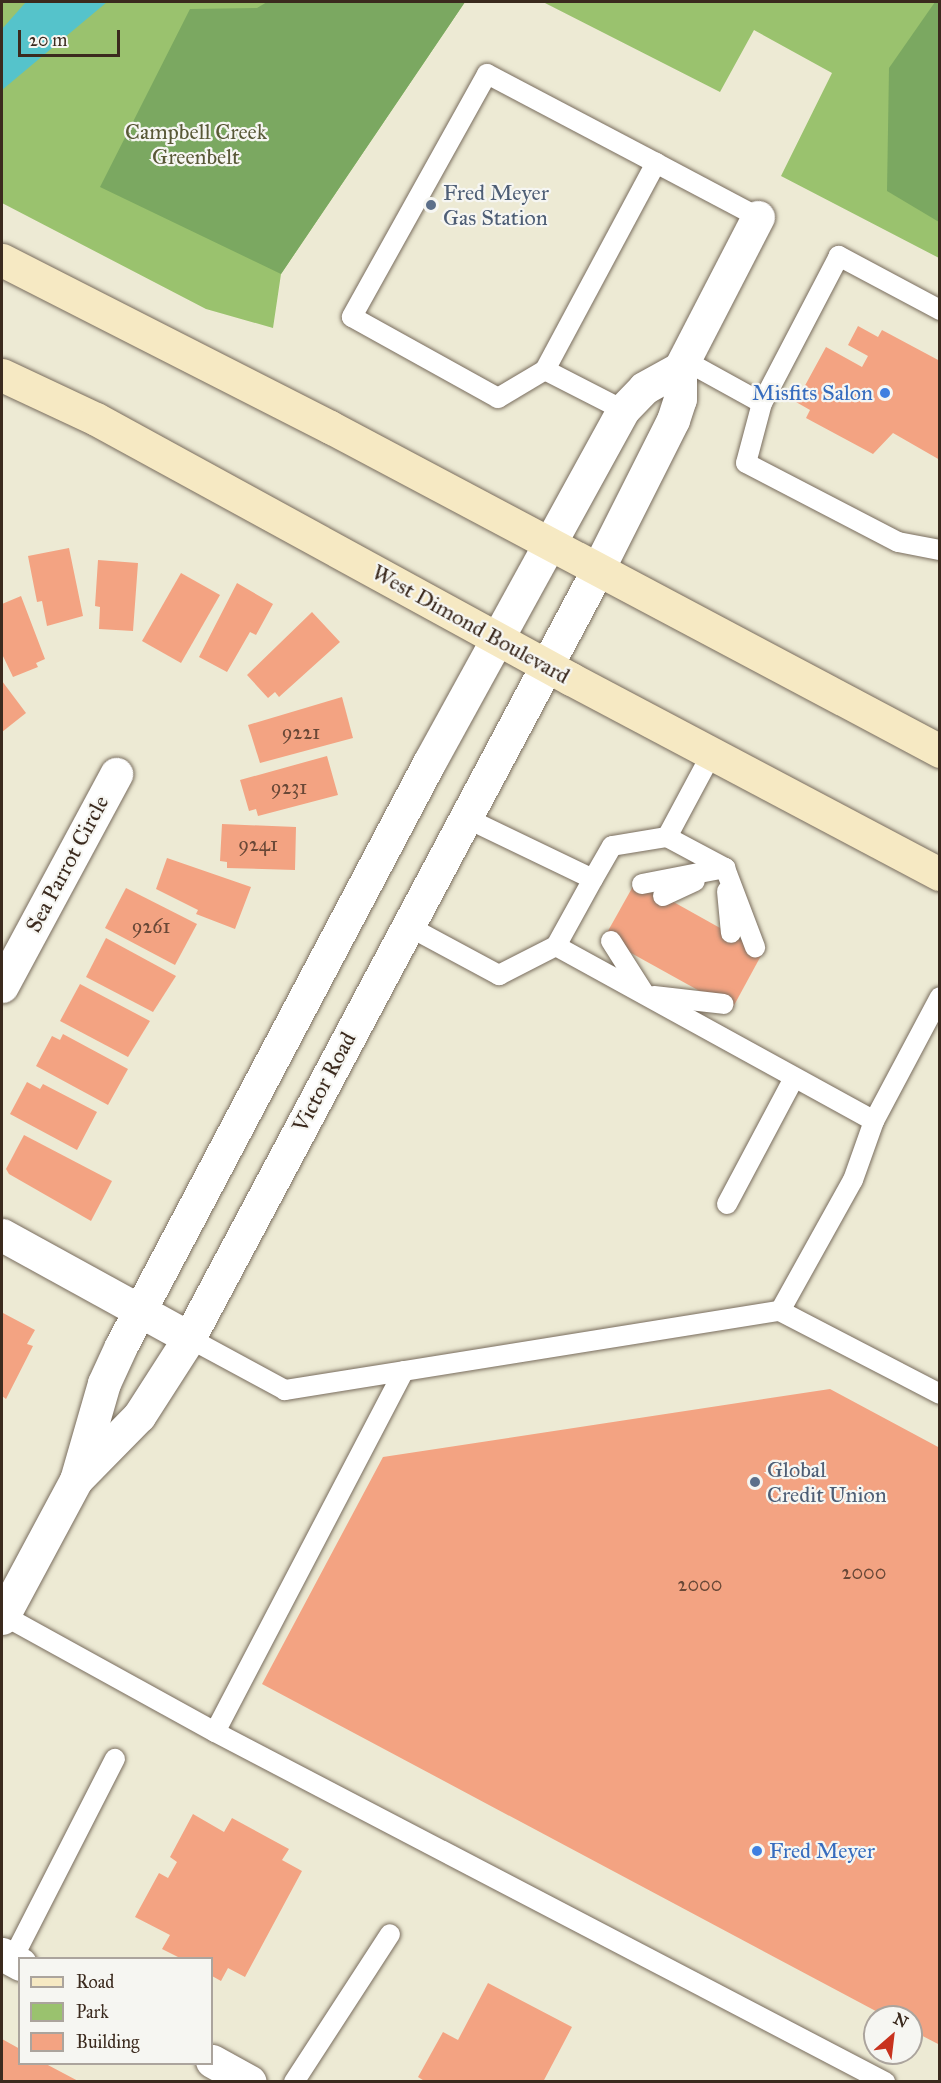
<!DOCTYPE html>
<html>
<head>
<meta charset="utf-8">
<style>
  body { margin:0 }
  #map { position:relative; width:941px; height:2083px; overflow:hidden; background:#edead4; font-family:"IM FELL Great Primer",serif }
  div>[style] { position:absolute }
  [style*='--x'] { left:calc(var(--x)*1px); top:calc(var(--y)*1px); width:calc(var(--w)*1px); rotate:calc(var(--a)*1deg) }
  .green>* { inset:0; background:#9ac26e }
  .forest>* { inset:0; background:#7ba861 }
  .water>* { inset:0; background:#55c3cb }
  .building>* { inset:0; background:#f3a382 }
  .roads { filter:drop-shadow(0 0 2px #796d5e) drop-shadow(0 0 2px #796d5e) }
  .service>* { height:20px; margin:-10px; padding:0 10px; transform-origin:10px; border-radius:10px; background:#fff }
  .minor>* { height:33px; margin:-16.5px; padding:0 16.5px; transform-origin:16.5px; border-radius:16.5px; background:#fff }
  .tertiary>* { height:33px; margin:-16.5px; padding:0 16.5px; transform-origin:16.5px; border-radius:16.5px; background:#fff }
  .secondary>* { height:33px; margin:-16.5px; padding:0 16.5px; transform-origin:16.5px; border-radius:16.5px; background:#f6e9c3 }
  .dots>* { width:16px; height:16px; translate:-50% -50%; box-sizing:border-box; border:3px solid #f6f6f2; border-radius:50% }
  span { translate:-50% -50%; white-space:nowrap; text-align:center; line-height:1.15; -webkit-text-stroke:4.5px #f6f6f2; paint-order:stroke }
  .number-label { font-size:20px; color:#694837 }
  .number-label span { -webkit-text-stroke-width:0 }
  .park-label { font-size:22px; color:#585836 }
  .service-label { font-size:22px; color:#4e5e75 }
  .left { translate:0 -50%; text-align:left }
  .shop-label { font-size:22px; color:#366cbe }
  .right { translate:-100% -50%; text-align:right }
  .street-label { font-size:22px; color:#3b2a1e }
  .frame { position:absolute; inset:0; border:3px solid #3b2a1e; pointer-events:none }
  .legend { position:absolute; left:18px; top:1957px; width:195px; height:108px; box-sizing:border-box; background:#f6f6f2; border:2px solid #aba49d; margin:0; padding:8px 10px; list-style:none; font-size:18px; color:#3b2a1e }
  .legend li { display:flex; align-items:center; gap:12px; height:30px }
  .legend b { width:30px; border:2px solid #aba49d }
  .north { position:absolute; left:863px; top:2005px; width:60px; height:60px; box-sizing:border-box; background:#f6f6f2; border:2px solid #aba49d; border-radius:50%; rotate:28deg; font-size:16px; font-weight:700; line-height:24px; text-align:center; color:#3b2a1e }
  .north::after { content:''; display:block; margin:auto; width:21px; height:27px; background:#c8321e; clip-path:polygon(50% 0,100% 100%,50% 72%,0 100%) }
  .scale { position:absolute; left:18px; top:30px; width:102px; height:27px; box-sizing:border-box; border:3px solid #3b2a1e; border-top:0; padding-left:8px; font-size:18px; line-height:21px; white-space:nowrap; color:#3b2a1e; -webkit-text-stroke:4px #f6f6f2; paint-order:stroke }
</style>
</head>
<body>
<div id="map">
  <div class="green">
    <div style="clip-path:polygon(2px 2px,465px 2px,281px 274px,273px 328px,206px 309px,2px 203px)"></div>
    <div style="clip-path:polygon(543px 2px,939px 2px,939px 258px,781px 176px,832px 73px,754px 30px,720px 92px)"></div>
  </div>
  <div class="forest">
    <div style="clip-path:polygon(267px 2px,465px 2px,281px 274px,100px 187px,190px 9px,257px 8px)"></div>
    <div style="clip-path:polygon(935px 2px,940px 2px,939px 222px,887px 191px,889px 68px)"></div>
  </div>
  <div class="water">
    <div style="clip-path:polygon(26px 2px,107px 2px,2px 90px,2px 29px)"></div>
  </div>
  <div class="building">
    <div style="clip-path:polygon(858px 326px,878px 337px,882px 330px,940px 361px,940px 460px,893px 433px,873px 454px,806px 418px,810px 410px,796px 402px,826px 347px,862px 367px,868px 356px,848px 345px)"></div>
    <div style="clip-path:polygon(69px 548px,83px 616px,47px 626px,42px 601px,37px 602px,28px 556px)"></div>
    <div style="clip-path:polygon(98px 560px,138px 563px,133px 631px,99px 629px,100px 607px,95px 606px)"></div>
    <div style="clip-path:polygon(181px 573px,220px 595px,181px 663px,142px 641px)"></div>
    <div style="clip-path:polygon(237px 583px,273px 604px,256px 635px,250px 632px,227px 672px,199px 657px)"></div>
    <div style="clip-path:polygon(21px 596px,45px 659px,36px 663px,38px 667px,13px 677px,2px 654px,2px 604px)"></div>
    <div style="clip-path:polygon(312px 612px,340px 642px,279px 697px,275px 692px,268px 698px,247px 675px)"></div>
    <div style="clip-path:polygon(2px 681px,26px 713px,2px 732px)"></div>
    <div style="clip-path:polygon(342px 697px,353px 738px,260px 763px,248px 725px)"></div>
    <div style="clip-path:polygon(327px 756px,338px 795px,258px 816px,256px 809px,249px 811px,240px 780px)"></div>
    <div style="clip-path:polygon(222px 824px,296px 827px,295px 870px,227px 868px,227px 862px,220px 861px)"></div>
    <div style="clip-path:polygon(167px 858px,251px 887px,235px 929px,196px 914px,198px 910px,156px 889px)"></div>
    <div style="clip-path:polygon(636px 881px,763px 952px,732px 1009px,604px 938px)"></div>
    <div style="clip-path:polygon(126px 888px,197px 924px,175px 965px,105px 928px)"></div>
    <div style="clip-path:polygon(106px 938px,176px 976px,153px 1012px,86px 977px)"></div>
    <div style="clip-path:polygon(80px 984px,150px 1021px,128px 1057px,60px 1021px)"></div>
    <div style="clip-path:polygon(63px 1034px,128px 1069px,108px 1105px,36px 1066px,52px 1036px,60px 1040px)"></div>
    <div style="clip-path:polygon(27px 1082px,40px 1089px,43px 1084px,97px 1112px,77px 1150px,10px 1114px)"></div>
    <div style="clip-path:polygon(24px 1135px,112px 1181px,91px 1221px,9px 1174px,6px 1169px)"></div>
    <div style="clip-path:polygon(3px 1313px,35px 1330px,27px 1344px,33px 1346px,6px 1399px,2px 1396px)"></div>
    <div style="clip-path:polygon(830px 1389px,940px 1448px,940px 2045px,911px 2030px,911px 2017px,887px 2017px,262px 1684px,383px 1457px)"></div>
    <div style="clip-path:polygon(193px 1814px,224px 1832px,232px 1818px,289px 1849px,282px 1860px,302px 1871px,245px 1977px,228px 1968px,221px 1981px,212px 1976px,212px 1958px,180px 1958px,162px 1949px,170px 1935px,135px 1917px,159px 1873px,168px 1878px,177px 1862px,170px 1857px)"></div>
    <div style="clip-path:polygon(488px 1983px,572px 2027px,543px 2082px,426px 2082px,418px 2077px,443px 2032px,458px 2040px)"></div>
    <div style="clip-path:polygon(2px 2039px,20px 2049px,20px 2064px,46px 2064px,80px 2082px,2px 2082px)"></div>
  </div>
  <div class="roads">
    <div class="service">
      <div style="--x:656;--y:163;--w:191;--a:-152.2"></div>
      <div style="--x:487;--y:74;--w:278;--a:119.1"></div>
      <div style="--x:352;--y:317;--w:167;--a:29"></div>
      <div style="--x:498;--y:398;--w:55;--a:-30.8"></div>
      <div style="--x:545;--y:370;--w:235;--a:-61.8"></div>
      <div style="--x:656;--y:163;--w:115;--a:27.9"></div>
      <div style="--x:940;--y:310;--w:115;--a:-151.9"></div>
      <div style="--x:839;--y:256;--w:166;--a:117.6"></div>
      <div style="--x:762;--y:403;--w:62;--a:104.9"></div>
      <div style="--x:746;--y:463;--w:171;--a:27.5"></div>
      <div style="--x:898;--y:542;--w:43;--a:10.8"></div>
      <div style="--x:684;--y:360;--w:89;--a:28.9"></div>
      <div style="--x:545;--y:370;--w:88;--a:27.1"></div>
      <div style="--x:464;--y:817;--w:143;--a:25.7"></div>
      <div style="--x:593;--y:879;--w:77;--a:118.9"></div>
      <div style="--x:667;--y:837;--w:66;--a:28.1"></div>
      <div style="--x:725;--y:868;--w:85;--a:69.2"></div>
      <div style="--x:593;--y:879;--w:38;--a:-60"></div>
      <div style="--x:612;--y:846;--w:56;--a:-9.3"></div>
      <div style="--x:667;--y:837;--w:95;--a:-61.8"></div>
      <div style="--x:642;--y:884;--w:85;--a:-10.9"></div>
      <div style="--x:727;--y:891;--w:42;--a:84.6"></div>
      <div style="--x:663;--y:896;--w:35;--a:-25"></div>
      <div style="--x:406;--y:925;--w:106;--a:28.3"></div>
      <div style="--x:499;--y:975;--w:64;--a:-27"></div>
      <div style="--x:556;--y:946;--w:363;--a:28.8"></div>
      <div style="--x:874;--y:1121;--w:140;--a:-62"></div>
      <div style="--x:611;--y:941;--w:62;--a:57.6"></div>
      <div style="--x:654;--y:996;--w:70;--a:6.5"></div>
      <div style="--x:727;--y:1204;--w:143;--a:-62"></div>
      <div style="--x:780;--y:1311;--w:150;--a:-60.9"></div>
      <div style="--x:853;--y:1180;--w:63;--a:-70.4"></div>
      <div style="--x:404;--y:1371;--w:381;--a:-9.1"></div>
      <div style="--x:780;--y:1311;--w:180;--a:27.4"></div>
      <div style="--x:3;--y:1615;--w:242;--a:28.9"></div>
      <div style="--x:215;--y:1732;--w:407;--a:-62.4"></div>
      <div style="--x:404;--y:1371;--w:121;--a:170.9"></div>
      <div style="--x:285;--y:1390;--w:109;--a:-151.6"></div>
      <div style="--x:215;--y:1732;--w:756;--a:27.58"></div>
      <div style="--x:12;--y:1960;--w:226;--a:-62.9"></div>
      <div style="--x:294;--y:2082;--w:176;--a:-57"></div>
    </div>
    <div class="minor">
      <div style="--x:550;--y:543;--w:152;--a:-61.2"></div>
      <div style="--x:623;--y:410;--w:30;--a:-46"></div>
      <div style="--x:644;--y:388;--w:41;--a:-29.1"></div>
      <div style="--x:598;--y:569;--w:167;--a:-63.3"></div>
      <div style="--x:673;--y:420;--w:22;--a:-72"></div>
      <div style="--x:680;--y:399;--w:31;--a:-90"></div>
      <div style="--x:680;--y:368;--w:170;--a:-62.7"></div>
      <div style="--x:2;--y:986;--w:241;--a:-61.7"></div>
      <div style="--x:2;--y:1235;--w:213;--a:28.8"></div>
      <div style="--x:2;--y:1954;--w:21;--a:29"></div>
      <div style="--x:212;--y:2061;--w:43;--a:28.9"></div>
    </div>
    <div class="tertiary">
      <div style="--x:76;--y:1480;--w:90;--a:-45.5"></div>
      <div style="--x:139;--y:1416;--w:93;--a:-57.3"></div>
      <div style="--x:189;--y:1338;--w:871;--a:-61.99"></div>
      <div style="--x:2;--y:1618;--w:157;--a:-61.8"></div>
      <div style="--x:76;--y:1480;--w:101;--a:-73.9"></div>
      <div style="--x:104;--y:1383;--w:41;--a:-65.3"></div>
      <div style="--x:121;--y:1346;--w:662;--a:-62.16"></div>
      <div style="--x:430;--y:761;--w:249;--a:-61.2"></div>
    </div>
    <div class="secondary">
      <div style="--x:2;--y:260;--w:368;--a:27"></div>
      <div style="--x:330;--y:427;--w:691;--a:27.97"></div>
      <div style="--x:2;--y:375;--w:104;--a:25.1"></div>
      <div style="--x:96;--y:419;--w:542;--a:28.69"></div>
      <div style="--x:571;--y:679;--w:417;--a:27.9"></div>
    </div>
  </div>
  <div class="dots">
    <div style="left:431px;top:205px;background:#5c6f8a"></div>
    <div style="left:885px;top:393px;background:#3f7fe0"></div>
    <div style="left:755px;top:1482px;background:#5c6f8a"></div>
    <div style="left:757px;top:1851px;background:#3f7fe0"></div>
  </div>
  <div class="number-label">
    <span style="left:301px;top:732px">9221</span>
    <span style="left:289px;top:787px">9231</span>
    <span style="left:258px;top:844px">9241</span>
    <span style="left:151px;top:926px">9261</span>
    <span style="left:864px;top:1572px">2000</span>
    <span style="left:700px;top:1584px">2000</span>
  </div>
  <div class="park-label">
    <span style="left:196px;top:144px">Campbell Creek<br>Greenbelt</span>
  </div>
  <div class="service-label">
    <span class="left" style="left:443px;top:205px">Fred Meyer<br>Gas Station</span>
    <span class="left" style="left:767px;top:1482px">Global<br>Credit Union</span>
  </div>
  <div class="shop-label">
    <span class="right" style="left:873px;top:393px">Misfits Salon</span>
    <span class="left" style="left:769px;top:1851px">Fred Meyer</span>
  </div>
  <div class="street-label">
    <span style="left:471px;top:624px;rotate:29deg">West Dimond Boulevard</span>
    <span style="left:67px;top:864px;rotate:-62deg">Sea Parrot Circle</span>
    <span style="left:324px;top:1082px;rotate:-62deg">Victor Road</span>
  </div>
  <div class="frame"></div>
  <ul class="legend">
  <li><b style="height:8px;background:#f6e9c3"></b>Road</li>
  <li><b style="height:16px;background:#9ac26e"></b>Park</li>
  <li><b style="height:16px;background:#f3a382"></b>Building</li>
  </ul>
  <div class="north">N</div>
  <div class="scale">20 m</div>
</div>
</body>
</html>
